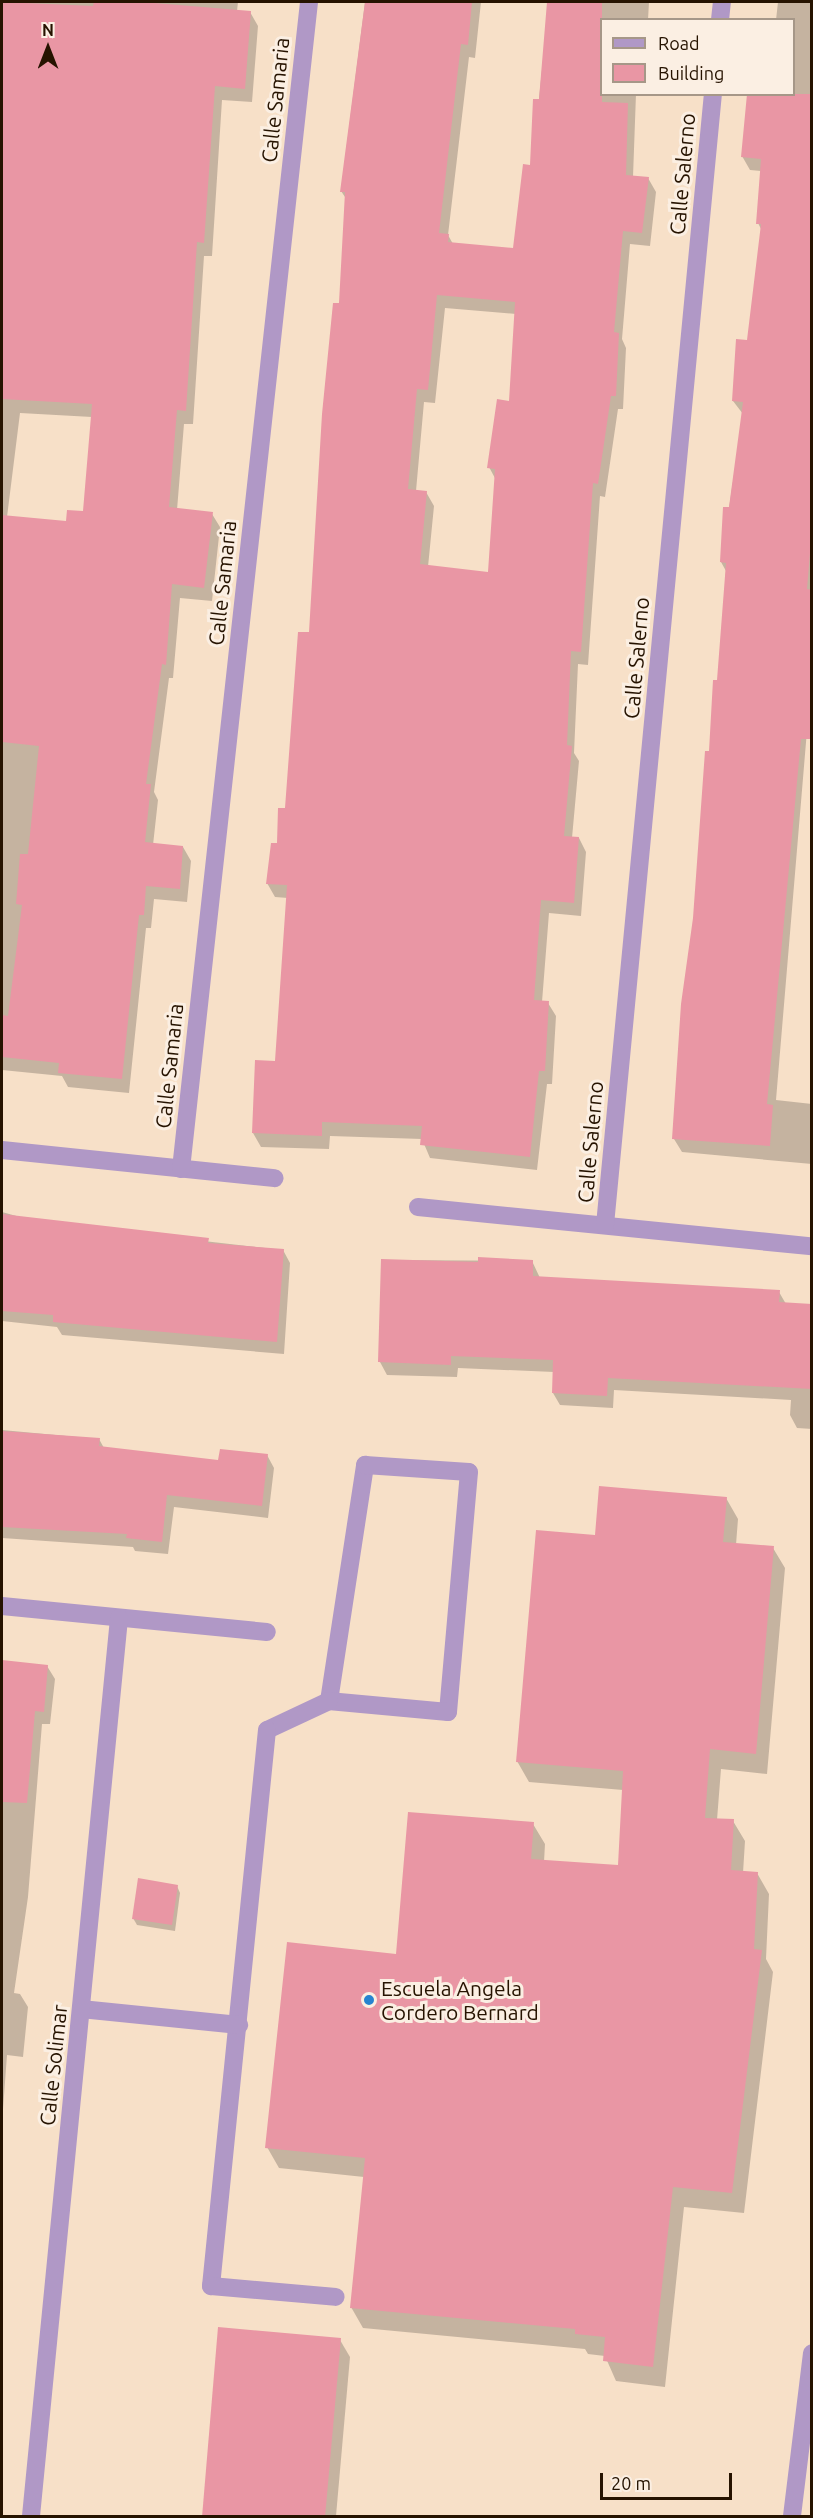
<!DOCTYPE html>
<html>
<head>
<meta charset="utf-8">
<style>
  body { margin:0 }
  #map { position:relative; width:813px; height:2518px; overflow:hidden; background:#f7e0c8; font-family:Ubuntu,sans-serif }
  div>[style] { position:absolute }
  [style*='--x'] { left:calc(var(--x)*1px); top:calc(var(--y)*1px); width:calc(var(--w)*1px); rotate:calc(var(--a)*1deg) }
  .shadow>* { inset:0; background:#0003 }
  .building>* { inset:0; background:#e996a4 }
  .lane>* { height:18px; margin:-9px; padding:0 9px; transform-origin:9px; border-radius:9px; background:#b098c6 }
  .street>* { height:18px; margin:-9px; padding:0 9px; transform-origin:9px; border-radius:9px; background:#b098c6 }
  .dots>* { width:16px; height:16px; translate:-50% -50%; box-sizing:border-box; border:3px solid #fbefe3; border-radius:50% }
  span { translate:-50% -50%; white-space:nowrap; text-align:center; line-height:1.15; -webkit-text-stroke:6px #fbefe3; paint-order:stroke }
  .street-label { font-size:21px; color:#261300 }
  .poi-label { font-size:21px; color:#261300 }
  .left { translate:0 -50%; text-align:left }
  .frame { position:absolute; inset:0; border:3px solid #261300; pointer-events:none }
  .legend { position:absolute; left:600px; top:18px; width:195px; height:78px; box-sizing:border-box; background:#fbefe3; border:2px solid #a69788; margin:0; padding:8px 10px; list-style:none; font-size:18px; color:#261300 }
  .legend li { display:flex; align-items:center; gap:12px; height:30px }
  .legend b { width:30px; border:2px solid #a69788 }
  .north { position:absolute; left:18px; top:18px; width:60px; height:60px; -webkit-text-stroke:4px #fbefe3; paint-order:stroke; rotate:0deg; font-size:16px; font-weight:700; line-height:24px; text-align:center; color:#261300 }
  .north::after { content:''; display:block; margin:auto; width:21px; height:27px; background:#261300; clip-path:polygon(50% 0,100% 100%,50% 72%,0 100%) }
  .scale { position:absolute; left:600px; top:2473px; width:132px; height:27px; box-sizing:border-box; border:3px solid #261300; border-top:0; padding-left:8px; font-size:18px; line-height:21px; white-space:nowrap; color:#261300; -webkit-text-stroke:4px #fbefe3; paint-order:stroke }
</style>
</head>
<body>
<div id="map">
  <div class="shadow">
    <div style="clip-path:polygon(evenodd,2px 2px,238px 2px,237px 11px,250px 12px,258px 26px,252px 102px,222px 100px,212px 256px,204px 256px,193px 424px,184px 424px,177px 510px,212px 514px,220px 527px,212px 601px,180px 598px,173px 678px,169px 678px,154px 792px,158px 800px,153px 845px,183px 847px,191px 861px,187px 902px,154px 899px,151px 928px,146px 928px,129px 1093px,68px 1087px,62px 1076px,2px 1070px,2px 2px,20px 413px,92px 417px,84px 513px,68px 523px,7px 517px,20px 413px)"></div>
    <div style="clip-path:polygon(evenodd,365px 2px,481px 2px,475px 58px,469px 57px,448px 235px,453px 244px,515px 250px,532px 166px,549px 2px,649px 2px,648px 20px,602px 20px,602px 94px,636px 94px,633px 177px,648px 178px,656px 192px,650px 246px,630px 244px,622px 339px,626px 348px,623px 409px,618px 409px,605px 497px,600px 496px,588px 665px,578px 664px,574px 753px,579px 761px,572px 838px,579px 838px,586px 852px,581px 916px,549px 913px,542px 1002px,548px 1003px,556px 1016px,552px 1084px,547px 1084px,537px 1170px,430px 1158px,422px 1139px,330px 1136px,329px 1149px,261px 1147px,253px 1133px,276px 1063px,288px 898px,275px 897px,267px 883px,286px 810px,310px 634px,340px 305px,347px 200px,341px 191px,365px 2px,445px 308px,516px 314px,510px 402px,489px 467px,496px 480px,490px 573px,428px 567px,434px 506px,426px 492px,416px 491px,424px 402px,435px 403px,445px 308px)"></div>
    <div style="clip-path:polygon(778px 2px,812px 2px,812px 671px,776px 1100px,812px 1104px,812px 1164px,682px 1152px,674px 1139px,719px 682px,726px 571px,721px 562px,743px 414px,733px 401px,748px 342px,762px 231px,758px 223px,761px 171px,750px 170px,742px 156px,794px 94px,794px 20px,776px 20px)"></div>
    <div style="clip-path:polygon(2px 1212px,38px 1222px,283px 1250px,290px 1263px,284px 1354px,62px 1335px,57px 1327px,2px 1321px)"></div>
    <div style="clip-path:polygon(383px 1260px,532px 1261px,540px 1278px,779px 1292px,786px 1304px,812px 1306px,812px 1429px,797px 1428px,790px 1415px,791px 1400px,614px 1390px,613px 1408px,560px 1405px,553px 1393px,554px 1372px,458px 1368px,457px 1377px,387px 1375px,380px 1362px)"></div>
    <div style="clip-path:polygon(2px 1430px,99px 1439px,104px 1448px,220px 1462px,267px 1455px,274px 1468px,268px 1518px,174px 1507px,168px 1554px,135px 1551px,133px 1547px,2px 1538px)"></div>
    <div style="clip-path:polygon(726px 1498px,738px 1519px,736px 1545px,773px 1548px,785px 1568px,767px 1774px,721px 1769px,717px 1820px,733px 1821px,745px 1841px,743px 1873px,757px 1873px,769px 1894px,766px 1959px,773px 1972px,744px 2213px,684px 2207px,665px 2387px,616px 2381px,605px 2356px,588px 2354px,585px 2349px,363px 2328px,351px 2307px,364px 2177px,279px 2168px,267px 2147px,397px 1955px,533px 1824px,545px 1844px,544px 1862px,619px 1866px,623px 1790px,529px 1782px,517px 1761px,596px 1537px)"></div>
    <div style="clip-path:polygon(2px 1662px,47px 1666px,55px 1679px,50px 1724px,42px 1724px,28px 1897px,14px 1993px,20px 1994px,28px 2007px,23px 2057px,7px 2055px,2px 2123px)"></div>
    <div style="clip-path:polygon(177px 1886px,180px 1893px,175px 1931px,137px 1925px,133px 1918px)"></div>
    <div style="clip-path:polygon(340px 2340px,350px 2357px,336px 2516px,203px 2516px)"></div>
  </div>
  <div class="building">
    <div style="clip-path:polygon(2px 2px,93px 6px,94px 2px,142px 2px,251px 11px,245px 89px,215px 86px,204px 243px,197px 242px,186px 411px,177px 410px,169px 507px,213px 512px,204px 588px,172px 584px,166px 665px,162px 664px,146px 784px,151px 784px,145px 842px,183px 846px,180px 889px,146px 886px,144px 915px,139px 915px,122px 1079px,58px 1073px,59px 1063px,2px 1057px,2px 1015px,8px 1016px,22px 905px,16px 904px,20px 854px,28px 854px,39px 746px,2px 742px,2px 515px,66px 521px,67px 510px,83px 511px,92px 404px,2px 399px)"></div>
    <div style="clip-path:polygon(evenodd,365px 2px,472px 2px,468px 45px,461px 44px,439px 233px,449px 234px,448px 242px,513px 248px,523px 164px,530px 165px,533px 99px,539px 99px,547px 2px,602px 2px,602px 102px,628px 103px,626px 175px,649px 177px,642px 233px,623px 231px,614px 332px,619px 333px,616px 396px,611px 396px,598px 484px,593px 483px,581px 652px,571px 651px,567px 745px,572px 746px,564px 836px,579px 837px,574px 903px,541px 900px,534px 1000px,549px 1001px,545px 1071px,539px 1071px,530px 1157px,420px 1145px,422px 1126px,322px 1122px,322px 1136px,252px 1133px,255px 1060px,275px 1061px,287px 885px,266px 884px,271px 843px,277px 843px,278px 808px,285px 808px,298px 632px,309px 632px,322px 414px,333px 303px,339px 303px,345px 192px,340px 192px,365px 2px,437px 295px,515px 302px,509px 401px,497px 399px,487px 468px,495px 469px,488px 572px,420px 564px,427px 491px,408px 489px,417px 389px,428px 390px,437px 295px)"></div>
    <div style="clip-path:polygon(747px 94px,812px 94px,812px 529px,807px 589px,812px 590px,812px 739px,801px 739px,767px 1104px,773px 1105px,770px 1146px,672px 1139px,681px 1004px,693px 918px,705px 751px,709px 751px,713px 680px,717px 680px,726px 563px,720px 562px,723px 507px,729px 507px,743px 402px,732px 401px,736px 339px,747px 340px,761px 224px,756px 224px,761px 159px,741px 157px)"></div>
    <div style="clip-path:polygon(2px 1214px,209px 1238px,208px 1243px,284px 1249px,277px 1342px,53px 1322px,53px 1315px,2px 1311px)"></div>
    <div style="clip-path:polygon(478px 1257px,533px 1260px,533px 1276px,780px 1290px,779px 1302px,812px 1304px,812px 1389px,608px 1378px,607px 1396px,552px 1393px,553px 1360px,451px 1356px,451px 1365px,378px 1362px,381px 1259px,478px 1262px)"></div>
    <div style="clip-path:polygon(2px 1431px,100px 1438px,99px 1446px,218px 1460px,220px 1449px,268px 1454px,262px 1506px,167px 1495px,162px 1542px,126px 1538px,127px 1534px,2px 1527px)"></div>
    <div style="clip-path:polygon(599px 1486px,727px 1497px,723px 1542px,774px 1546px,756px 1754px,710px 1749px,705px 1818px,734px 1819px,731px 1870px,758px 1872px,754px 1949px,762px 1950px,732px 2193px,673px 2187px,653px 2367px,603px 2361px,605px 2337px,575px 2334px,575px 2329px,350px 2308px,365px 2158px,265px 2148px,287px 1942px,396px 1954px,408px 1812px,534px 1822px,531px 1859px,618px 1865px,623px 1771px,516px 1762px,536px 1530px,595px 1535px)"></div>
    <div style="clip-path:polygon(2px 1660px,48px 1665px,44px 1712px,35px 1711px,27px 1803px,2px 1802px)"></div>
    <div style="clip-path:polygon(138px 1878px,178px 1885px,172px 1925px,132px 1919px)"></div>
    <div style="clip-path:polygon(218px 2327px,341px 2338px,325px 2517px,202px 2517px)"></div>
  </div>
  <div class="lane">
    <div style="--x:329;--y:1701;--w:239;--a:-81.3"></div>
    <div style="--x:365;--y:1465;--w:104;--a:3.9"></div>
    <div style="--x:469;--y:1472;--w:241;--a:95"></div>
    <div style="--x:448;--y:1712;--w:120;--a:-174.7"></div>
    <div style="--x:329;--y:1701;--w:68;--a:154.9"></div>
    <div style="--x:267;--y:1730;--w:559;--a:95.75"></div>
    <div style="--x:211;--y:2286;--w:125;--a:5"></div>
    <div style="--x:81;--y:2009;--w:159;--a:5.8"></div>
    <div style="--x:792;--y:2516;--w:164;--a:-83"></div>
  </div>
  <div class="street">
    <div style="--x:720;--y:20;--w:18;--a:-84"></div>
    <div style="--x:2;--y:1150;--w:274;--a:5.9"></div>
    <div style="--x:181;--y:1169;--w:1174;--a:-83.74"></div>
    <div style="--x:418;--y:1207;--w:396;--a:5.7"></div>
    <div style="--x:605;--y:1225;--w:1136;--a:-84.55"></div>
    <div style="--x:2;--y:1606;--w:266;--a:5.6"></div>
    <div style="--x:31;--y:2516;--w:902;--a:-84.4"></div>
  </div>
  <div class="dots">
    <div style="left:369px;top:2000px;background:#2783d0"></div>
  </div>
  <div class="street-label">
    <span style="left:275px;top:100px;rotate:-84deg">Calle Samaria</span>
    <span style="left:682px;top:174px;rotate:-85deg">Calle Salerno</span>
    <span style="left:222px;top:583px;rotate:-84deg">Calle Samaria</span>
    <span style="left:636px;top:658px;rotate:-85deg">Calle Salerno</span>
    <span style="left:169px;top:1066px;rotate:-84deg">Calle Samaria</span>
    <span style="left:590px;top:1142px;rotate:-85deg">Calle Salerno</span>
    <span style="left:53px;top:2065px;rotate:-84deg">Calle Solimar</span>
  </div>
  <div class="poi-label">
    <span class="left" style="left:381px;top:2000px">Escuela Angela<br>Cordero Bernard</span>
  </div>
  <div class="frame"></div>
  <ul class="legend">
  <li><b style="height:8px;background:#b098c6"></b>Road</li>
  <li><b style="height:16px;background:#e996a4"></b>Building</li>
  </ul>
  <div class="north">N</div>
  <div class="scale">20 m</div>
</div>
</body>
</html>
